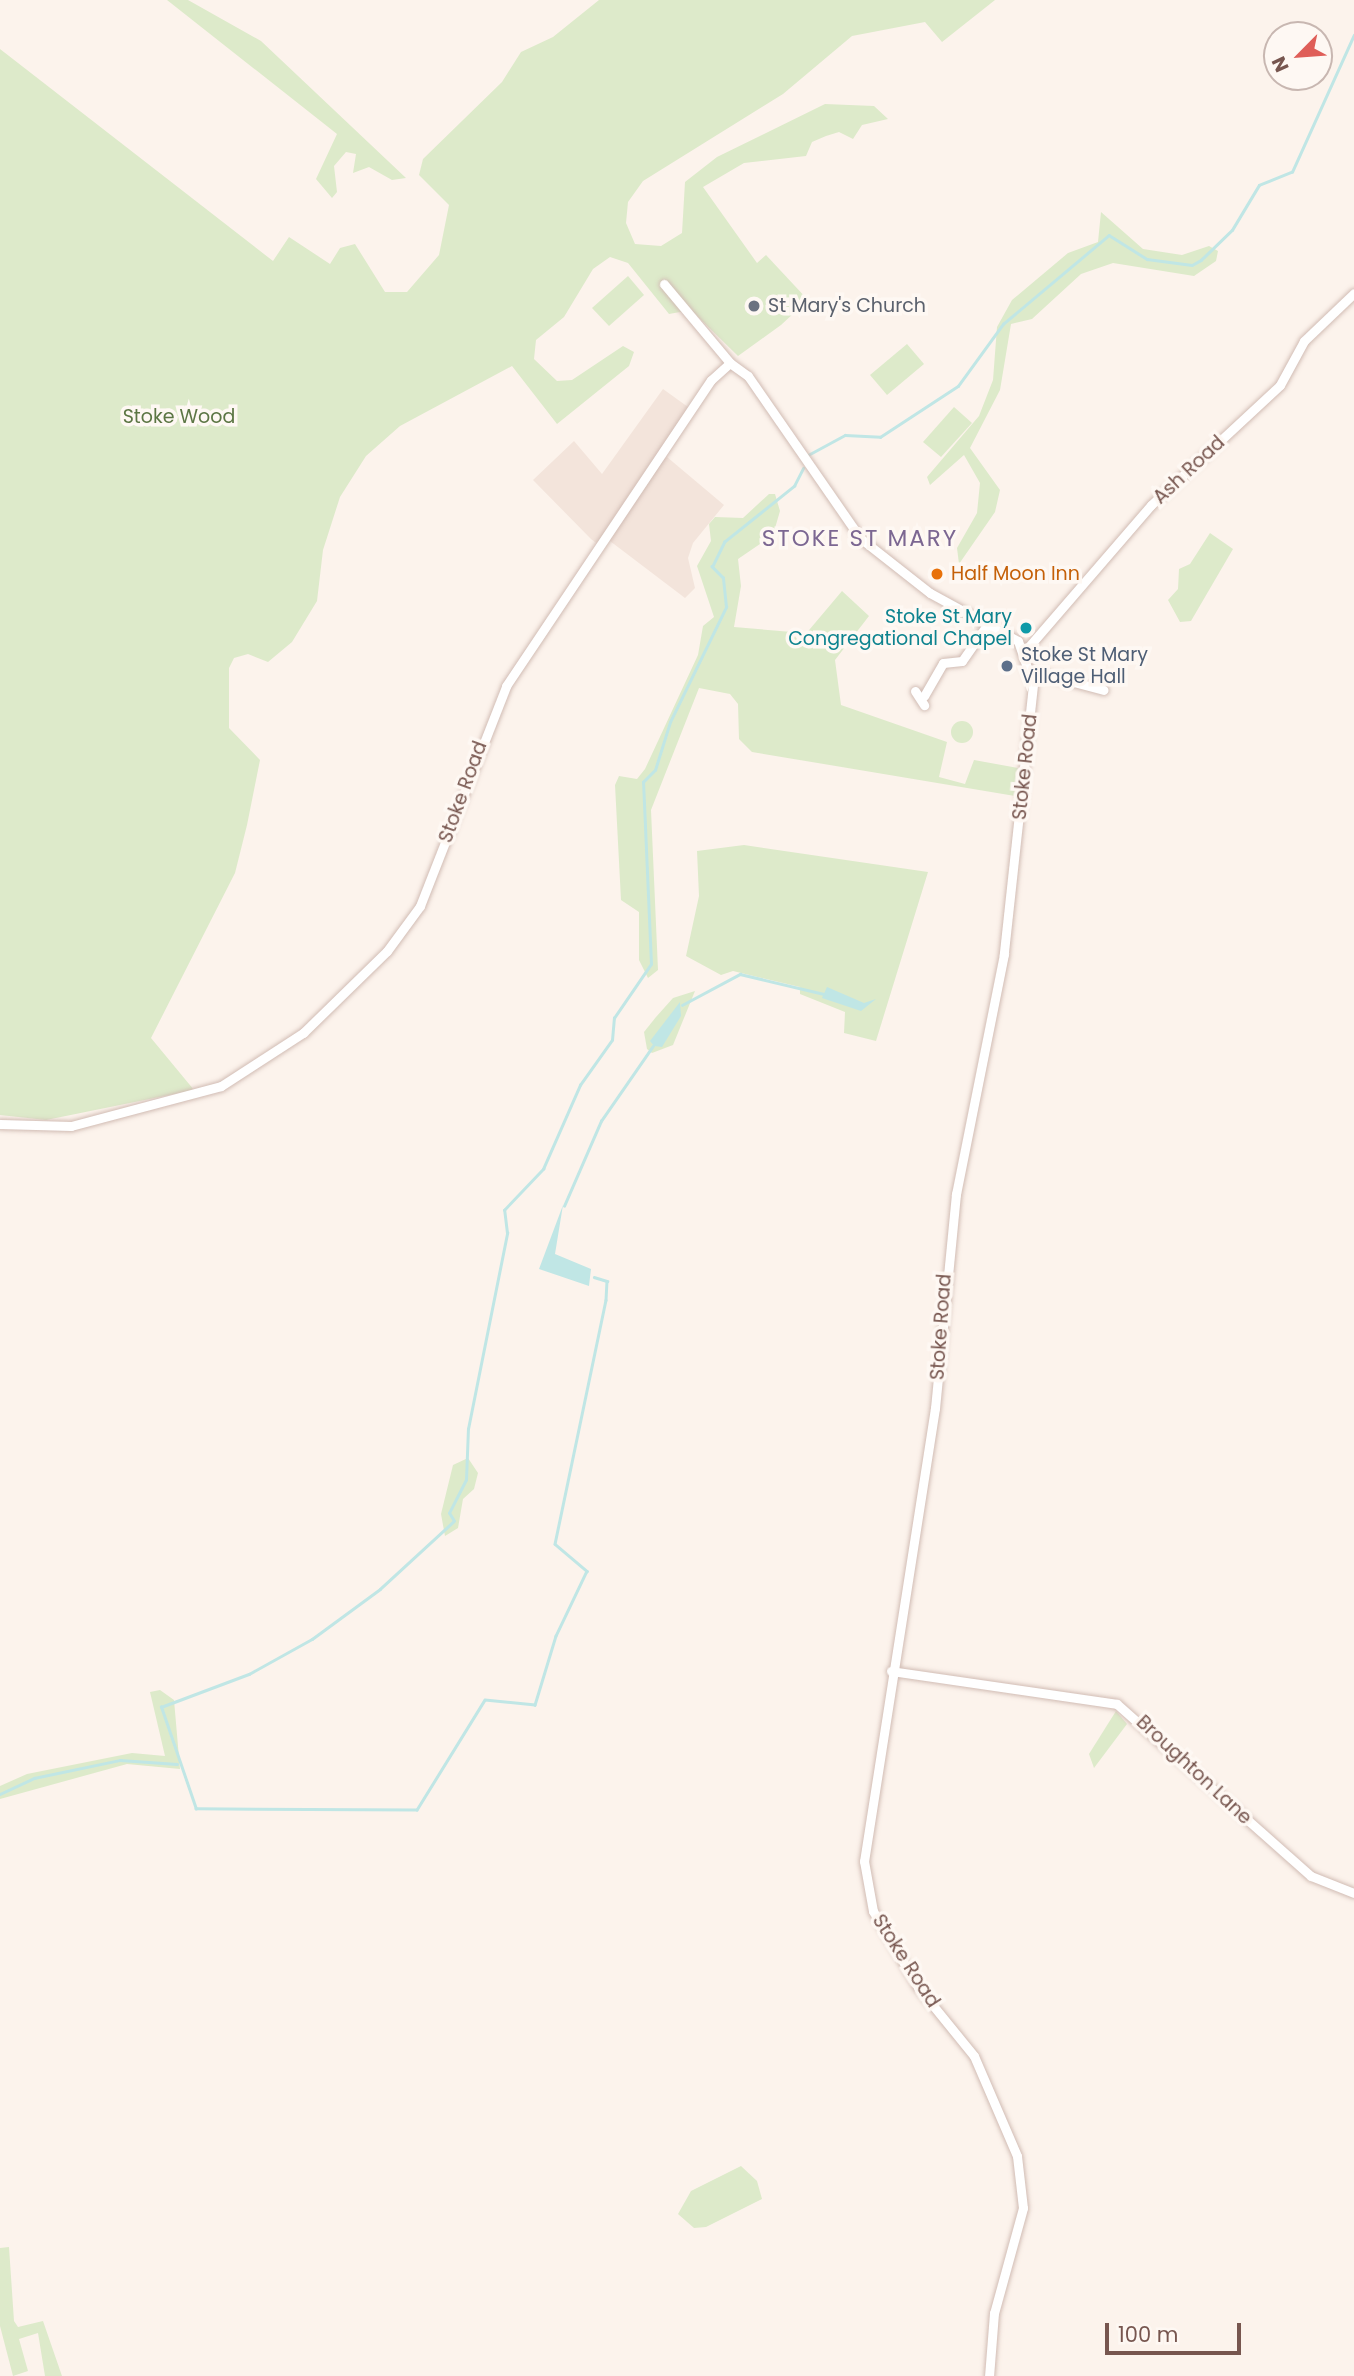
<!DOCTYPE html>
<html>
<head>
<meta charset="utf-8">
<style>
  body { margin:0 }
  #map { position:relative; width:1354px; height:2376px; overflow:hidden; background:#fcf3ec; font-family:Poppins,sans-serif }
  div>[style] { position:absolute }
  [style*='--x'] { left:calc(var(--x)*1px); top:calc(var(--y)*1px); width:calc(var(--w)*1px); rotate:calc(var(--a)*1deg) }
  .residential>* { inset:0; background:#f3e4db }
  .green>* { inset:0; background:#ddeaca }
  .round { border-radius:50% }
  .water>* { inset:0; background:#c0e6e5 }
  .stream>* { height:2.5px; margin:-1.25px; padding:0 1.25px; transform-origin:1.25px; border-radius:1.25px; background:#c0e6e5 }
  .roads { filter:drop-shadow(0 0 2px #d1bcb4) drop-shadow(0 0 2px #d1bcb4) }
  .street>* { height:9px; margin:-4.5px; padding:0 4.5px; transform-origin:4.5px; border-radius:4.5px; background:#fff }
  .dots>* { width:19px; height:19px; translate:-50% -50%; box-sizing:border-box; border:4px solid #fef8f3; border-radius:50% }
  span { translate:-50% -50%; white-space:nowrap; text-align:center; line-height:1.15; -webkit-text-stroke:7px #fef8f3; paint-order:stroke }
  .worship-label { font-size:19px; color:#5b616d }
  .left { translate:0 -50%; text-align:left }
  .park-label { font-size:19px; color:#5c7644 }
  .street-label { font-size:19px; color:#77564f }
  .food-label { font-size:19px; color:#c56008 }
  .culture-label { font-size:19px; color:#0d838f }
  .right { translate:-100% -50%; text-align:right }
  .service-label { font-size:19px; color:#4e5e75 }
  .quarter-label { font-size:23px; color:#7c6792; letter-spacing:2px }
  .north { position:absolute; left:1263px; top:21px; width:70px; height:70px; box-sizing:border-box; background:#fef8f3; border:2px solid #c8b7b1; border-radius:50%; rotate:245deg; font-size:19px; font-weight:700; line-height:28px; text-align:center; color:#77564f }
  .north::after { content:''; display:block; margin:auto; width:24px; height:32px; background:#df5e58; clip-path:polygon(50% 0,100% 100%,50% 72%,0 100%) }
  .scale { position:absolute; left:1105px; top:2323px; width:136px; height:32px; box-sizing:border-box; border:4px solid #77564f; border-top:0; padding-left:9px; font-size:21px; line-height:24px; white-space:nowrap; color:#77564f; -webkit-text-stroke:5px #fef8f3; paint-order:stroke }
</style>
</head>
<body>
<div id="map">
  <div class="residential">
    <div style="clip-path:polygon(663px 389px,688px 407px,662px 460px,667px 457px,724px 505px,693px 543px,688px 558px,695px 588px,685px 598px,606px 538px,600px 546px,591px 539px,533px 480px,574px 441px,602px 474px)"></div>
  </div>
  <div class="green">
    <div style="clip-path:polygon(167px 0,188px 0,261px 41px,406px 178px,392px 180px,369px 167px,353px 173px,356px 154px,346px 152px,334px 166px,337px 192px,332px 198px,316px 179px,337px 134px)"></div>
    <div style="clip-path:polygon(599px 0,995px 0,942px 42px,925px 22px,852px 36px,783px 94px,643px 181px,628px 202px,626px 223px,635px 244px,661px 246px,682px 233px,685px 182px,717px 157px,825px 104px,874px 106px,888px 119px,862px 125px,853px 139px,839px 132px,826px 136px,812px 142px,806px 156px,744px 163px,703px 187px,757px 263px,766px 255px,808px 300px,781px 325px,738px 356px,691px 310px,669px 314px,628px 263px,610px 257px,593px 269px,564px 317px,536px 340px,534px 359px,557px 381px,572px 380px,623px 346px,634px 352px,629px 366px,557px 424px,512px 366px,400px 426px,366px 456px,340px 497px,323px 550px,317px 601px,292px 642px,268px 662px,248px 654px,234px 658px,229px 668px,229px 728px,260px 760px,247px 825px,235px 873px,151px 1038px,194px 1090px,46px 1120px,0 1115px,0 49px,273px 261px,289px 237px,330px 264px,340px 248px,355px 244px,385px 292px,407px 292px,439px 255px,449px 205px,419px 175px,423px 159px,502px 82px,521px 52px,553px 37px)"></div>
    <div style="clip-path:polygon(1101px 212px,1143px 249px,1182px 255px,1209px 246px,1218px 251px,1216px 261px,1194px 276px,1113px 263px,1081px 274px,1032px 319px,1011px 324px,1000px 390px,970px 448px,1000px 490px,995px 512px,959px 564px,957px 548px,977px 513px,980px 483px,964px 455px,930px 485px,927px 477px,979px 416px,993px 380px,997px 327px,1012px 300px,1068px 253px,1098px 242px)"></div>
    <div style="clip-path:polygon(628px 276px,644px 295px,609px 326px,592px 308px)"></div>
    <div style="clip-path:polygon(907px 344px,924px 364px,887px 395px,870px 375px)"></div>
    <div style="clip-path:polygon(954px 407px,972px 423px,941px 457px,923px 442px)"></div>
    <div style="clip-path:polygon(769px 494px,775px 494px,780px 511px,773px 535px,738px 559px,741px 586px,734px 627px,792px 632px,799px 642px,842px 591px,869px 616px,835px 660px,841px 705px,947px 742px,939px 777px,965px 784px,974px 760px,1018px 768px,1015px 796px,752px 752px,739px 739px,738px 704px,730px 694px,699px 688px,651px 810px,658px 970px,648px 978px,639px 960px,639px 912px,621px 900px,615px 785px,619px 776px,637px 779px,645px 769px,698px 655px,703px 626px,714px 617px,697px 566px,711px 541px,709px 524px,715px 517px,743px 518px)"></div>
    <div style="clip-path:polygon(1210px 533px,1233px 549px,1191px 621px,1180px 622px,1168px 600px,1178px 589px,1179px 569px,1190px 564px)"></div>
    <div class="round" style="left:951px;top:721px;width:22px;height:22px"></div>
    <div style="clip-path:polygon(744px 845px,928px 872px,876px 1041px,844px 1033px,845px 1012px,800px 994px,800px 987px,733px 971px,721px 975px,686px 956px,699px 896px,697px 851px)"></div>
    <div style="clip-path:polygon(695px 991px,673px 1045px,652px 1053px,647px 1049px,644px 1032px,656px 1017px,673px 998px)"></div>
    <div style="clip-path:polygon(468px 1458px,478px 1473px,474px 1489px,463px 1499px,458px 1528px,445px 1536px,441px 1514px,453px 1465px)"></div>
    <div style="clip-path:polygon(160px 1690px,174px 1700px,180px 1769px,127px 1764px,0 1799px,0 1786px,27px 1774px,132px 1753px,165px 1756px,150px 1692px)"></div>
    <div style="clip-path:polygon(1116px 1711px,1127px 1724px,1094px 1768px,1089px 1754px)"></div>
    <div style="clip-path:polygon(741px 2166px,757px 2181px,762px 2199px,706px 2227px,694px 2228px,678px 2214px,691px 2191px)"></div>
    <div style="clip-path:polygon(9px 2247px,14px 2321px,18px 2327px,43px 2321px,62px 2376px,45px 2376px,38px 2333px,19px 2339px,28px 2371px,13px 2376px,0 2326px,0 2248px)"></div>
  </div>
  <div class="water">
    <div style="clip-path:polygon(827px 987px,864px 1003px,876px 999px,861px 1011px,822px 998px)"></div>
    <div style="clip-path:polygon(680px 1002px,681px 1016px,662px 1047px,654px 1046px,650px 1041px)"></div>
    <div style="clip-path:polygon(563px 1205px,555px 1254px,591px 1269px,589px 1286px,539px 1269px)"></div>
  </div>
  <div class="stream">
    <div style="--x:808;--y:455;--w:42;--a:-28.4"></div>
    <div style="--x:845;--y:435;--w:35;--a:3"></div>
    <div style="--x:880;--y:437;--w:93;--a:-33.2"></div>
    <div style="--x:958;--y:386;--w:77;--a:-54"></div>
    <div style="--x:1003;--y:324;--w:138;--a:-40"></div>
    <div style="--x:1109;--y:235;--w:45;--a:32.3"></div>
    <div style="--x:1147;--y:259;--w:45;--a:7.6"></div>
    <div style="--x:1192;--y:265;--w:10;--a:-29"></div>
    <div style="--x:1201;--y:260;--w:43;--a:-44.1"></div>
    <div style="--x:1232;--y:230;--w:52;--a:-59"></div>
    <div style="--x:1259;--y:185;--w:35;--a:-22"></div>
    <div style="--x:1292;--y:172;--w:150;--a:-65.7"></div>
    <div style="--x:682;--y:1005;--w:66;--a:-28.1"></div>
    <div style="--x:740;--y:974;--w:86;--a:13.4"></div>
    <div style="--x:564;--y:1206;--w:93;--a:-66.5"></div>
    <div style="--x:601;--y:1121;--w:91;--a:-55.3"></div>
    <div style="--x:594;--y:1277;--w:14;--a:17"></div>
    <div style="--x:607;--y:1281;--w:19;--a:93"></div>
    <div style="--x:606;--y:1300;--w:249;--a:101.8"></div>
    <div style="--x:555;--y:1544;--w:42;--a:40.2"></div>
    <div style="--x:587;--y:1571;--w:72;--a:115.5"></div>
    <div style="--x:556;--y:1636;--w:72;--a:106.9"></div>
    <div style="--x:535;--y:1705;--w:50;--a:-174.3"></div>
    <div style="--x:485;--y:1700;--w:129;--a:121.7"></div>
    <div style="--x:417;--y:1810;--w:221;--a:-179.7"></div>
    <div style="--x:196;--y:1809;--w:108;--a:-108.9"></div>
    <div style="--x:161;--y:1707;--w:94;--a:-20.6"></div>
    <div style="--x:249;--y:1674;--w:72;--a:-29.1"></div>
    <div style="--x:312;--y:1639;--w:84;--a:-36.3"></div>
    <div style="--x:380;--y:1589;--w:100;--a:-42.6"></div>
    <div style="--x:454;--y:1521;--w:9;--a:-122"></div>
    <div style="--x:449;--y:1513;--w:37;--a:-63"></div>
    <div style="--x:466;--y:1480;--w:51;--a:-87.8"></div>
    <div style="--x:468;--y:1429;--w:200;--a:-78.7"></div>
    <div style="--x:507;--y:1233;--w:23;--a:-97"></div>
    <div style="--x:504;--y:1210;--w:57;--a:-46.4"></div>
    <div style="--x:543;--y:1169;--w:92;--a:-66.2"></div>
    <div style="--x:580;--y:1085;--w:55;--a:-54.6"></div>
    <div style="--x:612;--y:1040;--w:22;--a:-85"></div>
    <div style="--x:614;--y:1018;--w:65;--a:-55.6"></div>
    <div style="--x:651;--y:964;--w:182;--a:-92.5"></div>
    <div style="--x:643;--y:782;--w:17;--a:-45"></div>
    <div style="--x:655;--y:770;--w:50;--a:-72.6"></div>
    <div style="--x:670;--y:722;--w:128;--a:-64"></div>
    <div style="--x:726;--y:607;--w:29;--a:-96"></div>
    <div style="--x:723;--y:578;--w:16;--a:-135"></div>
    <div style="--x:712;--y:567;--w:28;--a:-64"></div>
    <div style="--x:724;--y:542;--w:90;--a:-38.7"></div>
    <div style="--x:794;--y:486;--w:20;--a:-63"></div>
    <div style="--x:0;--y:1794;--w:38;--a:-25"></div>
    <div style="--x:34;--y:1778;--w:88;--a:-11.8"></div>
    <div style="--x:120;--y:1760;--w:57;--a:4"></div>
  </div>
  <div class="roads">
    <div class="street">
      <div style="--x:664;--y:284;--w:103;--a:50.1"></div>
      <div style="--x:1025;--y:651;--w:193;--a:-49.2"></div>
      <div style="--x:1151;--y:505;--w:176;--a:-42.9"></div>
      <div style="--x:1280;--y:385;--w:50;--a:-61.4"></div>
      <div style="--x:1304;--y:341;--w:69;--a:-43.8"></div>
      <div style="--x:1032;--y:671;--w:74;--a:14.8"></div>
      <div style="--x:915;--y:691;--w:17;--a:57"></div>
      <div style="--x:924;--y:696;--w:38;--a:-60"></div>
      <div style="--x:943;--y:663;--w:19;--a:-6"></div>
      <div style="--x:962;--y:661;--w:47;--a:-55.3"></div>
      <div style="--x:0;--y:1124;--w:71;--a:1.6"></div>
      <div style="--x:71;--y:1126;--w:155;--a:-14.9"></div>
      <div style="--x:221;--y:1086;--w:98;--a:-32.9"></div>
      <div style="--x:303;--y:1033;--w:117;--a:-44.3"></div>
      <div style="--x:387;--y:951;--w:56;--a:-53.7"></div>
      <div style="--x:420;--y:906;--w:236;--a:-68.6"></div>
      <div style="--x:506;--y:686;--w:368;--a:-56.2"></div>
      <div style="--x:711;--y:380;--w:25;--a:-42"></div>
      <div style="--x:730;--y:363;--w:22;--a:36"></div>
      <div style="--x:748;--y:376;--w:197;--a:55.3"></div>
      <div style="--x:860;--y:538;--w:89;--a:38.2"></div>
      <div style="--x:930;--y:593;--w:100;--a:28.6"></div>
      <div style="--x:1018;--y:641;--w:46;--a:71.2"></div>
      <div style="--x:1033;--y:685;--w:271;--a:96.2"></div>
      <div style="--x:1004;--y:954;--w:245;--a:101.3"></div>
      <div style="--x:956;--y:1194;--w:215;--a:95.6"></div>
      <div style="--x:935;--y:1408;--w:459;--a:98.9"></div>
      <div style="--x:864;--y:1861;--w:51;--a:79.8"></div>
      <div style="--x:873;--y:1911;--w:88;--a:59.4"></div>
      <div style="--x:918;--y:1987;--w:89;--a:50.9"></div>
      <div style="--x:974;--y:2056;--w:109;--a:66.7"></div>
      <div style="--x:1017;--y:2156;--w:52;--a:83.4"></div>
      <div style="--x:1023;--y:2208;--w:109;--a:105.4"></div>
      <div style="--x:994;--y:2313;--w:63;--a:94.5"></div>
      <div style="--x:891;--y:1671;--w:228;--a:8.3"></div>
      <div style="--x:1117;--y:1704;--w:259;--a:41.6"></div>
      <div style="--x:1311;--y:1876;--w:46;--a:21.6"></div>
    </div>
  </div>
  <div class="dots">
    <div style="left:754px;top:306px;background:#6b7280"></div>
    <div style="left:937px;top:574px;background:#e8710a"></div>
    <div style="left:1026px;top:628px;background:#0f9aa8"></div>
    <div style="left:1007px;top:666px;background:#5c6f8a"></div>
  </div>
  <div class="worship-label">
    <span class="left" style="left:768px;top:306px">St Mary's Church</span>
  </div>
  <div class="park-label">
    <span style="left:179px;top:417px">Stoke Wood</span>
  </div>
  <div class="street-label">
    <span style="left:1189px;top:470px;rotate:-43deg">Ash Road</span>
    <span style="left:1025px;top:767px;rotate:-84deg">Stoke Road</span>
    <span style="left:463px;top:792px;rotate:-70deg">Stoke Road</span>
    <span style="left:941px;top:1327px;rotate:-86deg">Stoke Road</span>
    <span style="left:1194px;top:1770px;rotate:43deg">Broughton Lane</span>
    <span style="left:906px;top:1961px;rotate:57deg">Stoke Road</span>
  </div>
  <div class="food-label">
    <span class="left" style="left:951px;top:574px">Half Moon Inn</span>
  </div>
  <div class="culture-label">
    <span class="right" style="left:1012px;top:628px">Stoke St Mary<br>Congregational Chapel</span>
  </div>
  <div class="service-label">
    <span class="left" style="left:1021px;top:666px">Stoke St Mary<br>Village Hall</span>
  </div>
  <div class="quarter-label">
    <span style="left:860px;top:538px">STOKE ST MARY</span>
  </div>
  <div class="north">N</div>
  <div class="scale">100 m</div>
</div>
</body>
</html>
